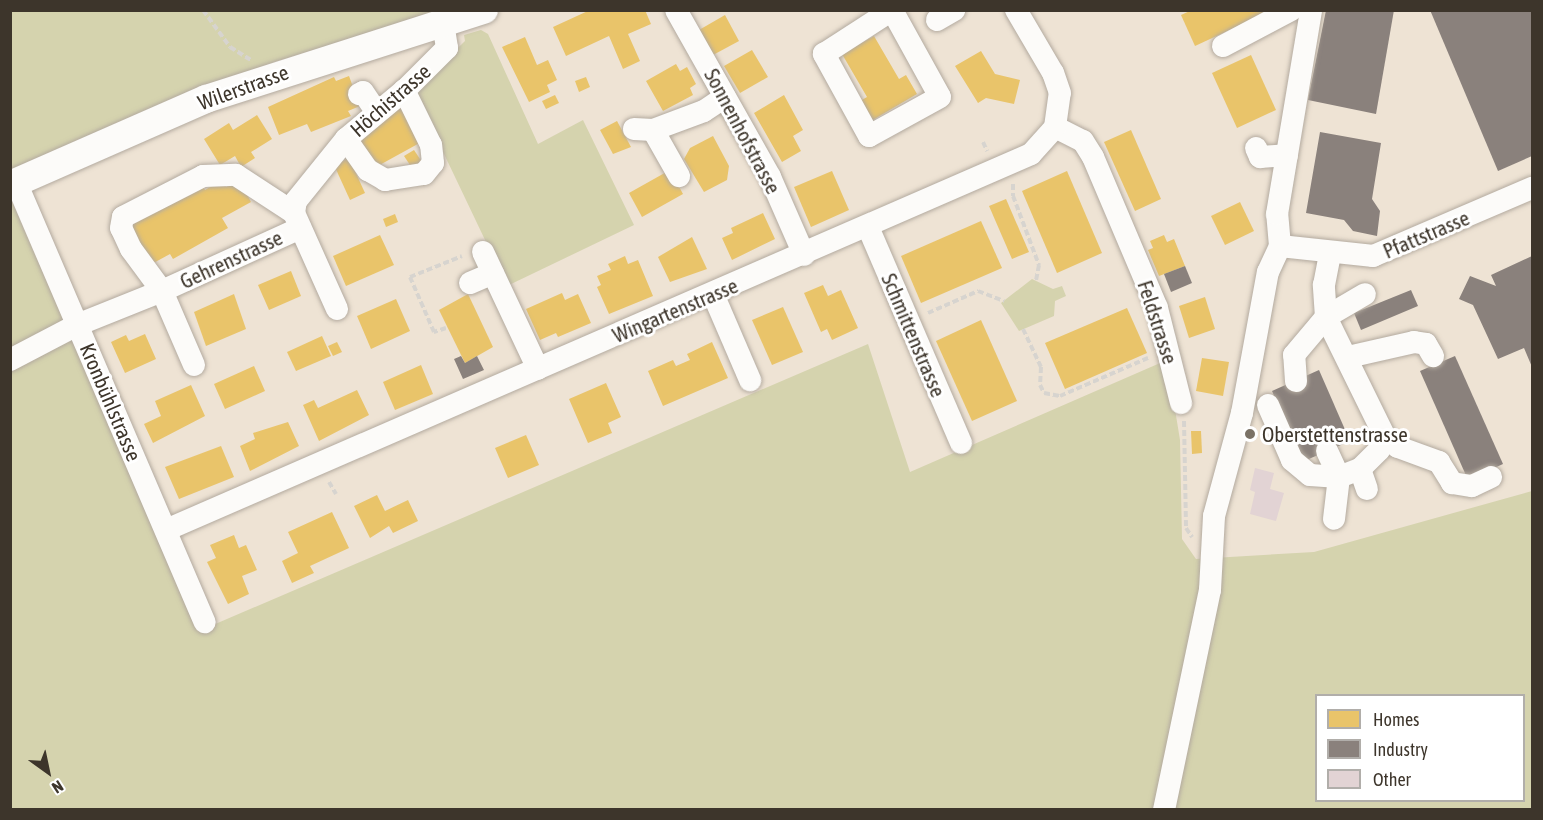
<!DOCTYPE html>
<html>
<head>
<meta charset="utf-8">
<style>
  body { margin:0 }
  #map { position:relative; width:1543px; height:820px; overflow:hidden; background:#eee3d4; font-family:"Asap Condensed",sans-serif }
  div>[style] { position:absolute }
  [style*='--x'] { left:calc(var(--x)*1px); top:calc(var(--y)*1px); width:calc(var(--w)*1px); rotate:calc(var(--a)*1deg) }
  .green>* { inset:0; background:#d5d3ae }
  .homes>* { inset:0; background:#e9c46a }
  .industry>* { inset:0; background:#8a817c }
  .building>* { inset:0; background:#e2d3d4 }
  .path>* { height:4px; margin-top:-2px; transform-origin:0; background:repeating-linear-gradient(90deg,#d7d4cf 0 6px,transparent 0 9px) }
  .roads { filter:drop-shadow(0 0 2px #b3aa9f) drop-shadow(0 0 2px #b3aa9f) }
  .minor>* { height:22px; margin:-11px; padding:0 11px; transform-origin:11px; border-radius:11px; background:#fcfbf9 }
  .major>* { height:28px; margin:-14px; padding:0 14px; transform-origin:14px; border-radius:14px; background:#fcfbf9 }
  .dots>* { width:16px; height:16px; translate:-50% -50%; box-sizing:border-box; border:3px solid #fff; border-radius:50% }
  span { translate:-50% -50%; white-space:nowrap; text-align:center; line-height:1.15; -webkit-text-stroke:6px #fff; paint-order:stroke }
  .street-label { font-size:21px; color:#3d352b }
  .poi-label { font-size:21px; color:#3d352b }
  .left { translate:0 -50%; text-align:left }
  .frame { position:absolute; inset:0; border:12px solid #3d352b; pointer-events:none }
  .legend { position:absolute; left:1315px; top:694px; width:210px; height:108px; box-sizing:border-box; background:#fff; border:2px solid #b1aeaa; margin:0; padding:8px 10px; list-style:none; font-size:18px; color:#3d352b }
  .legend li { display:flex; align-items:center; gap:12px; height:30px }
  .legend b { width:30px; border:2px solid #b1aeaa }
  .north { position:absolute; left:18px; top:742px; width:60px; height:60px; -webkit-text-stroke:4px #fff; paint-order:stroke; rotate:147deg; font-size:16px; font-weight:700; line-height:24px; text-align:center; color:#3d352b }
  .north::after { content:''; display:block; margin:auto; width:21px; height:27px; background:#3d352b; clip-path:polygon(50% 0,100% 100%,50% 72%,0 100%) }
</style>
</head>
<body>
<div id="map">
  <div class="green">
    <div style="clip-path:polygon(11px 11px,445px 11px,274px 62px,161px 105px,11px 171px)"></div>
    <div style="clip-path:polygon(481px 30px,488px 34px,538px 144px,583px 120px,634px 225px,507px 286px,414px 91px,465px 41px,464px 35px)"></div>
    <div style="clip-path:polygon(evenodd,10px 197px,199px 631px,868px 344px,910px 472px,1167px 360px,1180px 440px,1182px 539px,1196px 559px,1314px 552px,1532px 491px,1532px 809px,11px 809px,10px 197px,1316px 696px,1524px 696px,1524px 800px,1316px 800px,1316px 696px)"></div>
    <div style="clip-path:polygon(1032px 279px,1053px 289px,1062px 286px,1066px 296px,1055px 301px,1054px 316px,1019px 331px,1001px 303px)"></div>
  </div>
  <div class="homes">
    <div style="clip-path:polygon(590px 10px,645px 10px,651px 24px,628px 34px,640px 61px,623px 69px,609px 36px,566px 56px,553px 27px)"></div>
    <div style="clip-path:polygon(1192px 10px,1263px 10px,1264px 14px,1195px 46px,1181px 15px)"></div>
    <div style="clip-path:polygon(725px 15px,739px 41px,713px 55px,699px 30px)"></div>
    <div style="clip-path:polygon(874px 36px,899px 79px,906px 75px,917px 94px,871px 121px,860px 101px,867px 97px,842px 54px)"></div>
    <div style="clip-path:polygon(525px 37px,537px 65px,548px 60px,557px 80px,547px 85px,550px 92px,529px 102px,502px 47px)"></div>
    <div style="clip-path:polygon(752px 50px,768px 77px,740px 93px,724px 66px)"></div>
    <div style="clip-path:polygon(981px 51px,995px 74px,1020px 80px,1014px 104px,986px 98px,978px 103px,955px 66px)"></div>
    <div style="clip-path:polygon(1251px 55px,1276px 110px,1237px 128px,1212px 73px)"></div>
    <div style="clip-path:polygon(676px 64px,680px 71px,687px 67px,696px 84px,690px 88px,693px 95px,663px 111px,646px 81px)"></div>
    <div style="clip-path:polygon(349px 76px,360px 106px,348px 111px,351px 116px,311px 132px,307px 124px,279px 135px,268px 107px,334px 77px,336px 81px)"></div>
    <div style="clip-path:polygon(586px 77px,590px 87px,579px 92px,575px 81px)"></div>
    <div style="clip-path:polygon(555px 95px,559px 103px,546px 109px,542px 101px)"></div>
    <div style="clip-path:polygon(784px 95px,803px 130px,793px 136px,801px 151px,782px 162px,754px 113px)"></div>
    <div style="clip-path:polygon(401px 104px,425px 140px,376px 167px,360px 143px,370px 128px)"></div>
    <div style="clip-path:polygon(257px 115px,272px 139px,251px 152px,255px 158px,241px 167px,235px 156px,220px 165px,204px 139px,229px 123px,233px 130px)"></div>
    <div style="clip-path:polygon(617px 121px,631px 147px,613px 154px,600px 130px)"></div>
    <div style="clip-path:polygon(1131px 130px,1161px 199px,1135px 211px,1104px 142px)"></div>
    <div style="clip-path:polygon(713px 136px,729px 166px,727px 180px,704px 192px,684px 159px,690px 148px)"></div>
    <div style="clip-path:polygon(414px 150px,422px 162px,412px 168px,404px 156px)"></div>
    <div style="clip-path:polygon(349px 158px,365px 193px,350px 200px,334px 165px)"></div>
    <div style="clip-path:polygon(670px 170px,683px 194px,642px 217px,629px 193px)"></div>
    <div style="clip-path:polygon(832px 171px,849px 210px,811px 227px,794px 187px)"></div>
    <div style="clip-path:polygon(1067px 171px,1102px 253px,1057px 273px,1022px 191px)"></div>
    <div style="clip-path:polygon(239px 179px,251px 202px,222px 218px,228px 228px,173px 259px,170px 254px,148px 266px,123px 222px,200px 182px,205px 190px,222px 180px,226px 187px)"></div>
    <div style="clip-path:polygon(1006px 199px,1029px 252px,1012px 259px,989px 206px)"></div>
    <div style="clip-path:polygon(1240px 202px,1254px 231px,1225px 245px,1211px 216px)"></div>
    <div style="clip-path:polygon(763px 213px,775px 239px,732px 260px,722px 238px,733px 233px,731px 228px)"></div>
    <div style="clip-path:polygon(395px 214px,398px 222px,386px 227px,383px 219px)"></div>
    <div style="clip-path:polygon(981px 221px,1002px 268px,921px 303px,901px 256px)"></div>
    <div style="clip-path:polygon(380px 235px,394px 265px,346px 286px,333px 256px)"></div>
    <div style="clip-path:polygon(1164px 235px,1167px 242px,1174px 239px,1185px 266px,1159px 276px,1148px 250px,1153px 248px,1150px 241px)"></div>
    <div style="clip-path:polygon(692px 237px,707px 269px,670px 282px,658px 257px)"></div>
    <div style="clip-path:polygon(625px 256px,628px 264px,638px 260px,653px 296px,609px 314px,597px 287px,601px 285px,597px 276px,611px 270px,608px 264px)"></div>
    <div style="clip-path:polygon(291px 271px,301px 296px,269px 310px,258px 285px)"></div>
    <div style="clip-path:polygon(823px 285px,828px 296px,841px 290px,858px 328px,832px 340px,827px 329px,821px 332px,804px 293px)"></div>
    <div style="clip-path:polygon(562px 293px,565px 300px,578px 294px,591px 323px,558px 337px,556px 333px,540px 340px,526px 309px)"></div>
    <div style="clip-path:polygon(234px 294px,246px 329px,206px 346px,194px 312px)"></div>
    <div style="clip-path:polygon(468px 294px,493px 347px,465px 363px,439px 310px)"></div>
    <div style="clip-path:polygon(1205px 297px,1215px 329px,1189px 338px,1179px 306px)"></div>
    <div style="clip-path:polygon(396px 299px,410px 331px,371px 349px,357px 316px)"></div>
    <div style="clip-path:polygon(783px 307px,803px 352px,772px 365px,752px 320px)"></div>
    <div style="clip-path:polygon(1127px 308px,1147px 353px,1065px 389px,1045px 343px)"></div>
    <div style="clip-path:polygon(981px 320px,1017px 401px,972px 421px,936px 341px)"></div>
    <div style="clip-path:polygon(145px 334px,156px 359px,125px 373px,111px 342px,126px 335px,129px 341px)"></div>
    <div style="clip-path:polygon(322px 336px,331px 356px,296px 371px,287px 352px)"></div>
    <div style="clip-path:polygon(337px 342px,342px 352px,333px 356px,328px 346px)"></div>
    <div style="clip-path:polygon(712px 342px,728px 378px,663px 406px,648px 371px,673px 360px,676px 366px,690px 360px,687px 354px)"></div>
    <div style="clip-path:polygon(1202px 358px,1229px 362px,1223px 396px,1196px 391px)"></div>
    <div style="clip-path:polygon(421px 365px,433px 394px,395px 410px,383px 382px)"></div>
    <div style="clip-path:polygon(254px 366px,265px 391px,225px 409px,214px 384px)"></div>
    <div style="clip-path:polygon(606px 383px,621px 417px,608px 423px,612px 433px,588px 443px,569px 399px)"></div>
    <div style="clip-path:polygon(191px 385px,205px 416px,153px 443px,144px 424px,161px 416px,155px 401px)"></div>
    <div style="clip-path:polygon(357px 390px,369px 415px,319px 441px,303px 405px,314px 400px,318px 408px)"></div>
    <div style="clip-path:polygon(288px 422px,299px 446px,250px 471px,240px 446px,255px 439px,253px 433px)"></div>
    <div style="clip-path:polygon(1191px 431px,1201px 431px,1202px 453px,1192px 454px)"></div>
    <div style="clip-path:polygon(526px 435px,539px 465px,508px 478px,495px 448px)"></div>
    <div style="clip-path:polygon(221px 446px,234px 477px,179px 499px,165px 467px)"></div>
    <div style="clip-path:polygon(377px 495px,385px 511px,408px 500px,418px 521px,393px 533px,389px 526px,370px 538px,354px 506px)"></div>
    <div style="clip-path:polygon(332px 512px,349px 548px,310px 566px,314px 573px,292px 583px,282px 561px,298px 553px,288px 532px)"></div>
    <div style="clip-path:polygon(234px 535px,239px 548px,246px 545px,257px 570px,242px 576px,249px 594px,228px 604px,207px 562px,216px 558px,210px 545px)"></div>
  </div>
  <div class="industry">
    <div style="clip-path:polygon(1326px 10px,1394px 10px,1376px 114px,1308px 100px)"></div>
    <div style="clip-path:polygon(1430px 10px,1532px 10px,1532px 156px,1498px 171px)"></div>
    <div style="clip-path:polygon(1320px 132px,1381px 143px,1372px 199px,1380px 211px,1377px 236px,1353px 231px,1344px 220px,1306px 213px)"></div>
    <div style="clip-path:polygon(1532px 256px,1532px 367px,1524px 348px,1498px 359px,1473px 305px,1459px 299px,1470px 276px,1496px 286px,1491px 275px)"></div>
    <div style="clip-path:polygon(1185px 266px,1192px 283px,1171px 292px,1164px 274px)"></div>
    <div style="clip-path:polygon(1411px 290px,1418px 306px,1361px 330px,1354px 313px)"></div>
    <div style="clip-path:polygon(461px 356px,465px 363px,477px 356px,484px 370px,463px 379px,454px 359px)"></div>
    <div style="clip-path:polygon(1455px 356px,1503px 464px,1468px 480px,1420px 371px)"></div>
    <div style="clip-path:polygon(1319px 370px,1350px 441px,1302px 462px,1272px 391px)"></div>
  </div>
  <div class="building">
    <div style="clip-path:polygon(1255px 468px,1274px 473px,1270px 489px,1284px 493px,1276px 521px,1250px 514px,1255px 492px,1250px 490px)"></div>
  </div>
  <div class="path">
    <div style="--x:203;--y:10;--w:46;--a:53.9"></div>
    <div style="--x:230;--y:47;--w:25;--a:32"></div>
    <div style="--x:983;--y:142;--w:10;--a:66"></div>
    <div style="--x:1013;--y:184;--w:12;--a:90"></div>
    <div style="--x:1013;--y:196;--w:74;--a:69.4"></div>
    <div style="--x:1039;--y:265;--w:16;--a:101"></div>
    <div style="--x:928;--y:313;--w:55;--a:-23.7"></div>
    <div style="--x:978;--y:291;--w:28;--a:21"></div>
    <div style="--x:446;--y:328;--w:13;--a:162"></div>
    <div style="--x:434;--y:332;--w:60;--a:-113.6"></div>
    <div style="--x:410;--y:277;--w:56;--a:-22"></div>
    <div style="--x:1023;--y:329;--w:42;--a:64.7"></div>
    <div style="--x:1041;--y:367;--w:18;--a:93"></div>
    <div style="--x:1040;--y:385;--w:9;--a:63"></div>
    <div style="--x:1044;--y:393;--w:16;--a:11"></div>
    <div style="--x:1060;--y:396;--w:96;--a:-23.4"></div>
    <div style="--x:1184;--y:421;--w:107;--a:88.9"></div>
    <div style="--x:1186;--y:528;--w:11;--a:56"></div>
    <div style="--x:329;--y:482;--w:14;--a:60"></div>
  </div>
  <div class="roads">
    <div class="minor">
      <div style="--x:676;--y:10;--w:192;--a:60.6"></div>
      <div style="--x:770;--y:177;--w:85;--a:66.4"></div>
      <div style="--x:892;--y:10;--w:99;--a:61.1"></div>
      <div style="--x:940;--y:97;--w:81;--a:151.2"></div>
      <div style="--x:869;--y:136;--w:94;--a:-118.8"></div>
      <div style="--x:824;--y:54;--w:81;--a:-32.9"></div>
      <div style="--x:937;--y:20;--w:20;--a:-30"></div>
      <div style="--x:1223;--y:46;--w:77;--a:-27.9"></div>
      <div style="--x:359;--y:94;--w:4;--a:-27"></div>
      <div style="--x:363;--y:92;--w:23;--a:56"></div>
      <div style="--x:1055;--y:127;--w:31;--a:27"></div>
      <div style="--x:1083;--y:141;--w:19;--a:58"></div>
      <div style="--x:1093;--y:157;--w:164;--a:67"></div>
      <div style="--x:1157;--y:308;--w:98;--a:75.8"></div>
      <div style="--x:634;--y:129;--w:19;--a:3"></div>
      <div style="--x:653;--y:130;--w:54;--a:-20.4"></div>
      <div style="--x:704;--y:111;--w:25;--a:-34"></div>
      <div style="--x:653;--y:130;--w:53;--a:60.5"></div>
      <div style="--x:346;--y:139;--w:38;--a:55"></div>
      <div style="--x:368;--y:170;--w:20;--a:30"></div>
      <div style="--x:385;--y:180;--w:39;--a:-9"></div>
      <div style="--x:424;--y:174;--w:14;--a:-51"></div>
      <div style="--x:433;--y:163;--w:18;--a:-96"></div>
      <div style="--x:431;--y:145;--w:61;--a:-116.1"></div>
      <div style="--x:1256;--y:148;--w:10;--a:66"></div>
      <div style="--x:1260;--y:157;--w:27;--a:-4"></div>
      <div style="--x:16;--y:182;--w:479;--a:66.8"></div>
      <div style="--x:868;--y:227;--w:235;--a:66.7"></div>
      <div style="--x:1280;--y:246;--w:94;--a:6.1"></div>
      <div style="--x:1373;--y:256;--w:173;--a:-23.2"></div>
      <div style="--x:483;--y:252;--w:129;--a:64.8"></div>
      <div style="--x:470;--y:283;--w:25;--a:-23"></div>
      <div style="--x:713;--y:294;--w:94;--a:66.7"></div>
      <div style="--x:337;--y:309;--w:105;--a:-114.1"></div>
      <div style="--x:294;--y:213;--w:12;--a:-81"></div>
      <div style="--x:296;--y:201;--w:80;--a:-51.1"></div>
      <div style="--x:346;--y:139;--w:78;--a:-39.8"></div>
      <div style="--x:406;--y:89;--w:58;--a:-45"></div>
      <div style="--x:447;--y:48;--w:25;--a:-99"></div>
      <div style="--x:1348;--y:357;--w:68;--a:-12.8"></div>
      <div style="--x:1414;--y:342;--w:12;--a:9"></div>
      <div style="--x:1426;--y:344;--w:14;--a:60"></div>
      <div style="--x:10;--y:360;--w:76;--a:-27.6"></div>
      <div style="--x:77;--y:325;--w:92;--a:-21.8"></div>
      <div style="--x:162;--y:291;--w:152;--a:-24.5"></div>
      <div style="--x:194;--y:365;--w:81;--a:-113.4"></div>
      <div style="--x:162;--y:291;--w:52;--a:-126.4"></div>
      <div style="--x:131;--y:249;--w:23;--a:-115"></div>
      <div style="--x:121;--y:228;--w:11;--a:-80"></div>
      <div style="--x:123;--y:217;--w:90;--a:-27.1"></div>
      <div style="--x:203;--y:176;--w:33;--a:-2"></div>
      <div style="--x:236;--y:175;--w:69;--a:33.2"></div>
      <div style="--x:1296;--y:381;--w:26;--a:-94"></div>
      <div style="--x:1294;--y:355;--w:50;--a:-49.9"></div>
      <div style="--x:1326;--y:317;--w:45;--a:-30.5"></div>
      <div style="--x:1268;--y:405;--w:60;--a:66.4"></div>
      <div style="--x:1292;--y:460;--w:23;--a:40"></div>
      <div style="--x:1310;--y:475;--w:29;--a:4"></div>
      <div style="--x:1339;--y:477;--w:22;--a:-21"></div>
      <div style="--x:1360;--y:469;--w:27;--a:-45"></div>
      <div style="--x:1379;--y:450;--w:14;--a:-65"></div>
      <div style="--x:1385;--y:437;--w:134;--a:-116.2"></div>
      <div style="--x:1326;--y:317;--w:32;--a:-94"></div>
      <div style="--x:1324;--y:285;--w:33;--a:-79"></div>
      <div style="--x:1385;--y:437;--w:16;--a:38"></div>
      <div style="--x:1398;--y:447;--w:44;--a:20.1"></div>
      <div style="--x:1439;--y:462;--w:25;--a:58"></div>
      <div style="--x:1452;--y:483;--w:20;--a:9"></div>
      <div style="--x:1472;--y:486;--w:21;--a:-25"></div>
      <div style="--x:1327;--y:451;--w:29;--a:65"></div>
      <div style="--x:1339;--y:477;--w:42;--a:96.8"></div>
      <div style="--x:1360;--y:469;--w:21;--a:71"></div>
      <div style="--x:166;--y:530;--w:943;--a:-23.49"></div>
      <div style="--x:1031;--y:154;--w:36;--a:-48"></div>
      <div style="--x:1055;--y:127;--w:34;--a:-82"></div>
      <div style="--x:1060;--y:93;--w:21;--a:-109"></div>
      <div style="--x:1053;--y:73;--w:73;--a:-120.4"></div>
      <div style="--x:1164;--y:810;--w:225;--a:-78.2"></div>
      <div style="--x:1210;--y:590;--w:74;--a:-86.9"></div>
      <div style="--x:1214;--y:516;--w:107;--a:-74.8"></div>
      <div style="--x:1242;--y:413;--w:143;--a:-79.6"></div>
      <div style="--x:1268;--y:272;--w:29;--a:-65"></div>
      <div style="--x:1280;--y:246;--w:32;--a:-95"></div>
      <div style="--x:1277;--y:214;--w:207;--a:-80.5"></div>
    </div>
    <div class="major">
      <div style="--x:10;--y:185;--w:214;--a:-23.7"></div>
      <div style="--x:206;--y:99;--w:292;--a:-17.8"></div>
    </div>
  </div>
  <div class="dots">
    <div style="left:1250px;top:434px;background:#7b7266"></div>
  </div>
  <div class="street-label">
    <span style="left:243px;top:87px;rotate:-20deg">Wilerstrasse</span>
    <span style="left:390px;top:100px;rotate:-41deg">Höchistrasse</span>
    <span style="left:743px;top:131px;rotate:62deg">Sonnenhofstrasse</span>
    <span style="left:1426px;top:234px;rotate:-23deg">Pfattstrasse</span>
    <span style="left:231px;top:259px;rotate:-25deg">Gehrenstrasse</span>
    <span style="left:675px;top:310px;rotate:-23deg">Wingartenstrasse</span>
    <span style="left:1158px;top:322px;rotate:72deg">Feldstrasse</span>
    <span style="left:914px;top:335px;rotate:67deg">Schmittenstrasse</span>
    <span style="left:111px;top:402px;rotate:67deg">Kronbühlstrasse</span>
  </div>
  <div class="poi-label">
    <span class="left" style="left:1262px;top:434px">Oberstettenstrasse</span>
  </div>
  <div class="frame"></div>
  <ul class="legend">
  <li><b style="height:16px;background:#e9c46a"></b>Homes</li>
  <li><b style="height:16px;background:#8a817c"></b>Industry</li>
  <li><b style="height:16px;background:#e2d3d4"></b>Other</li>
  </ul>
  <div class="north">N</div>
</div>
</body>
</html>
